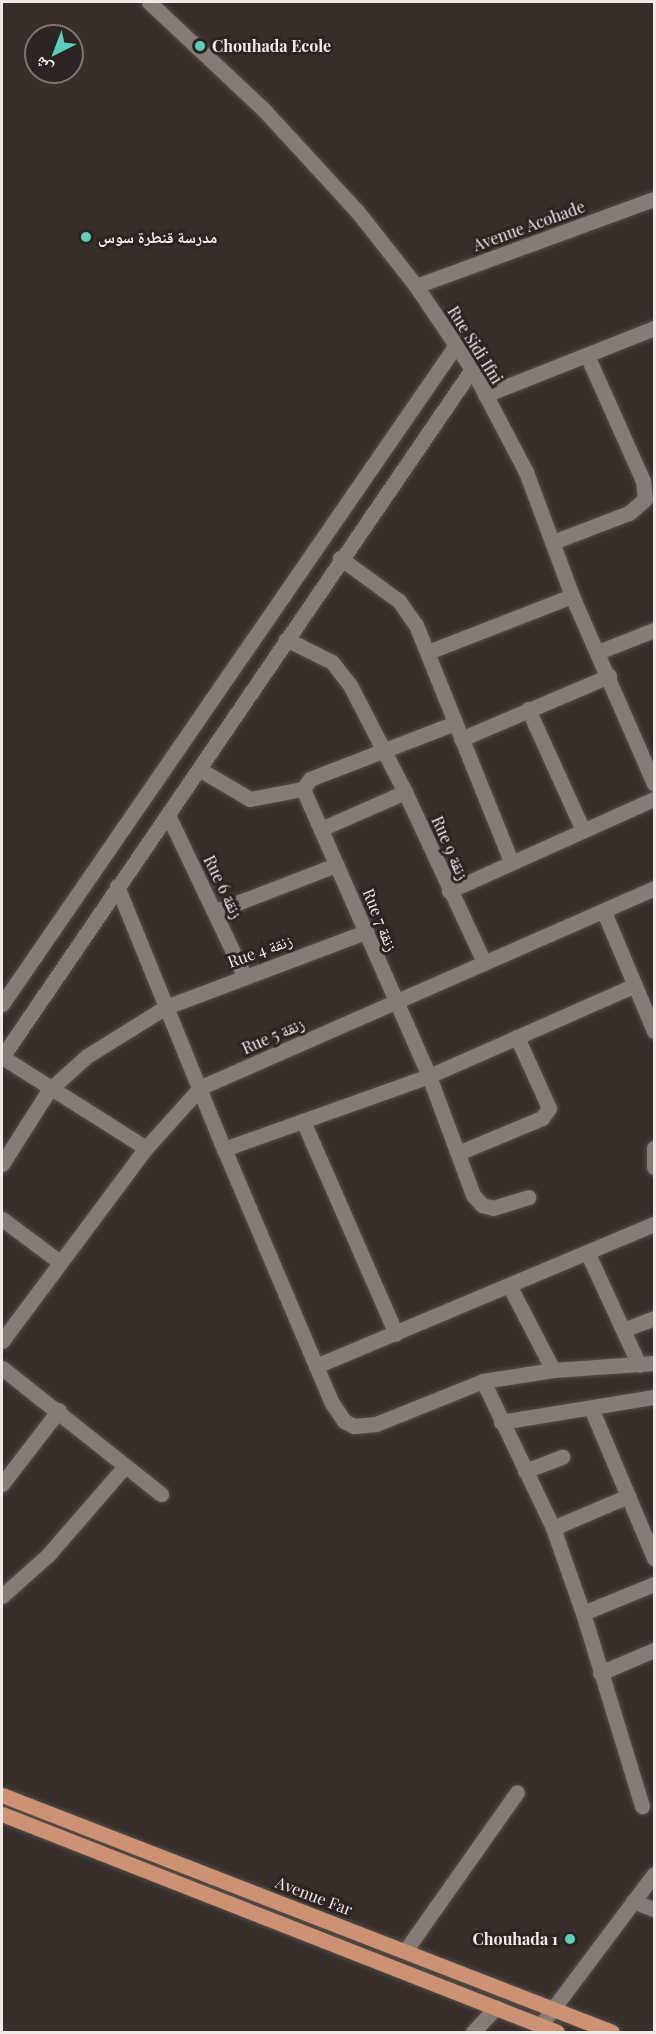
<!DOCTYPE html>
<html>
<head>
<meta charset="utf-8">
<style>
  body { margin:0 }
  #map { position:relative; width:656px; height:2034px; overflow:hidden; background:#372f2a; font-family:"Playfair Display","Noto Naskh Arabic",serif }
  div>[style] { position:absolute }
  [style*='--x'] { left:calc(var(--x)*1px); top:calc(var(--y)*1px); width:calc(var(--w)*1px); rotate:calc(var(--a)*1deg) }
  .roads { filter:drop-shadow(0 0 2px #544e4a) drop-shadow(0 0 2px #544e4a) }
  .minor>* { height:15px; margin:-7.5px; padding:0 7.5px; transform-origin:7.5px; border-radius:7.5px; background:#857b77 }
  .tertiary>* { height:15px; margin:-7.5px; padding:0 7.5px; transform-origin:7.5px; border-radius:7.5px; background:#857b77 }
  .primary>* { height:15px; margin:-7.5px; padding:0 7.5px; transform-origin:7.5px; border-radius:7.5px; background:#cd9273 }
  .dots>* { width:16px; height:16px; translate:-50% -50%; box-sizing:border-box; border:3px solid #2d2521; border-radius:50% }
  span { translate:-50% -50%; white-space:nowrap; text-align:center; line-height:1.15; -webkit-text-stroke:6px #2d2521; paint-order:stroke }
  .poi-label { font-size:16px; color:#efeae7; font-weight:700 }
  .left { translate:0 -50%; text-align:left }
  .right { translate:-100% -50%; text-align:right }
  .street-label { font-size:16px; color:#efeae7 }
  .frame { position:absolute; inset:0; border:3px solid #efeae7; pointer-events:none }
  .north { position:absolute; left:24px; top:24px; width:60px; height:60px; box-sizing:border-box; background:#2d2521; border:2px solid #7b7470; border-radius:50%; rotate:222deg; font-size:16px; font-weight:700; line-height:24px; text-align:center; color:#efeae7 }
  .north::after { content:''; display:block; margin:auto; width:21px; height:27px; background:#5cceba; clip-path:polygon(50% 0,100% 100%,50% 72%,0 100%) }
</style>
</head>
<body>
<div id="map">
  <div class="roads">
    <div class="minor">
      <div style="--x:149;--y:2;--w:158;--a:43.2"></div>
      <div style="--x:264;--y:110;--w:137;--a:47.4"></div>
      <div style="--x:357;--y:211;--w:95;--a:51.8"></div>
      <div style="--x:416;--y:286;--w:100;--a:56"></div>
      <div style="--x:472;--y:369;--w:116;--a:62.3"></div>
      <div style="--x:526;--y:472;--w:132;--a:69.6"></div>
      <div style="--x:572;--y:596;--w:205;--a:66.4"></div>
      <div style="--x:416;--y:286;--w:253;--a:-20.1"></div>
      <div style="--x:485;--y:395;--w:182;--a:-21.6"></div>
      <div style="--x:553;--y:542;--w:81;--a:-20.9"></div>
      <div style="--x:629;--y:513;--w:21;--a:-41"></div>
      <div style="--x:645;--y:499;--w:18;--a:-96"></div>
      <div style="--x:643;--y:481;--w:138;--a:-114"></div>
      <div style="--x:340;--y:558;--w:73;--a:36.1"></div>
      <div style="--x:399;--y:601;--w:29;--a:55"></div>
      <div style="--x:416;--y:625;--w:254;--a:68.1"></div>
      <div style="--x:286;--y:639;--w:51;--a:26.6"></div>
      <div style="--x:332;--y:662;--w:29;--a:52"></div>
      <div style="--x:350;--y:685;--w:120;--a:62.8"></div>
      <div style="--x:405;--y:792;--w:187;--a:65.1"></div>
      <div style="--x:428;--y:652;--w:155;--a:-21.3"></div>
      <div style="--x:598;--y:652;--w:60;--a:-21.4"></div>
      <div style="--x:528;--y:709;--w:133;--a:65.6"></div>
      <div style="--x:455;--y:723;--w:155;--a:158.9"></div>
      <div style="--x:310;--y:779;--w:12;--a:125"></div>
      <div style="--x:303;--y:789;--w:313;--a:66.3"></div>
      <div style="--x:429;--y:1076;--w:127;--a:69.7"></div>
      <div style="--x:473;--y:1195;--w:13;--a:48"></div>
      <div style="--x:482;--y:1205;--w:11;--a:15"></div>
      <div style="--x:493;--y:1208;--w:37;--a:-17"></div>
      <div style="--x:461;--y:739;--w:161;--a:-23.1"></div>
      <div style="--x:199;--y:769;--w:59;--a:30.5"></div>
      <div style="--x:250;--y:799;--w:54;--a:-10.7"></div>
      <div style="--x:168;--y:815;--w:177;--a:64.6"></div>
      <div style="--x:323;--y:828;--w:90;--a:-23.7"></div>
      <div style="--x:117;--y:886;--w:284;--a:67.9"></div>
      <div style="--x:224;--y:1149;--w:276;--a:67"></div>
      <div style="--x:332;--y:1403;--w:22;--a:56"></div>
      <div style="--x:344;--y:1421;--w:11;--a:27"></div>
      <div style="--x:354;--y:1426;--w:22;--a:-5"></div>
      <div style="--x:376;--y:1424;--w:115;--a:-21.9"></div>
      <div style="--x:483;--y:1381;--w:71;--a:-8.9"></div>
      <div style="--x:553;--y:1370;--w:101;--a:-4"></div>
      <div style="--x:449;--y:891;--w:225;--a:-24.2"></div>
      <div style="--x:216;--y:911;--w:129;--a:-21"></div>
      <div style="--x:604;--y:912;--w:129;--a:67.2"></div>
      <div style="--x:2;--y:1004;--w:800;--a:-55.44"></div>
      <div style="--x:303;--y:1121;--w:232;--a:66.4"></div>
      <div style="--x:146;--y:1148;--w:170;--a:-147.7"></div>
      <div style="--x:2;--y:1057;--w:833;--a:-55.66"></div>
      <div style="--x:654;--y:1148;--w:19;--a:90"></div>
      <div style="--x:224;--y:1149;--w:218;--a:-19.6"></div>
      <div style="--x:429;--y:1076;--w:225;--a:-23.8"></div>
      <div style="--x:458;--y:1153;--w:91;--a:-22.6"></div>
      <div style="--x:542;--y:1118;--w:12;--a:-55"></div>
      <div style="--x:549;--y:1108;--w:78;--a:-114.3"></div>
      <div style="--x:2;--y:1164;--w:88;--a:-57.6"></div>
      <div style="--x:49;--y:1090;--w:51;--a:-41.8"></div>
      <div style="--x:87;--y:1056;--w:93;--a:-31.8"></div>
      <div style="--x:166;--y:1007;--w:214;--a:-20.6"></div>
      <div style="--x:2;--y:1219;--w:72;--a:36.6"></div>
      <div style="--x:588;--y:1254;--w:122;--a:65.3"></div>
      <div style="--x:510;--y:1287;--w:93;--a:62.6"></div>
      <div style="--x:623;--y:1330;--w:33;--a:-21"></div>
      <div style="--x:2;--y:1341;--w:241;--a:-53.3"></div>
      <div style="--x:146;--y:1148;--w:82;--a:-48"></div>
      <div style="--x:201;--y:1087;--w:495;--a:-23.7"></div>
      <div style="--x:316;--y:1366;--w:367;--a:-22.8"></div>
      <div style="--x:2;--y:1368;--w:203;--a:38.4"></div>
      <div style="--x:483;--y:1381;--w:163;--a:64.5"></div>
      <div style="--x:553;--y:1528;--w:90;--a:70.6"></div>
      <div style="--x:583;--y:1613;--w:202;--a:73"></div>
      <div style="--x:591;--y:1408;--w:163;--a:67.2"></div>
      <div style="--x:501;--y:1422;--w:155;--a:-9.3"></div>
      <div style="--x:525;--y:1471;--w:40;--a:-21"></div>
      <div style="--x:2;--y:1484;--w:93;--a:-52.4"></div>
      <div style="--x:553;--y:1528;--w:82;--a:-23.1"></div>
      <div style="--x:2;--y:1596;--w:62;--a:-41.7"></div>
      <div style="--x:48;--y:1555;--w:118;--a:-49.1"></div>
      <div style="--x:583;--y:1613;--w:77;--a:-22.2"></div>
      <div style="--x:600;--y:1673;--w:59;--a:-23.1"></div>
      <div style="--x:633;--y:1901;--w:22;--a:21"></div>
      <div style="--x:405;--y:1951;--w:194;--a:-54.8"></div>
      <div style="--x:473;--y:2032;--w:34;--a:-47"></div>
    </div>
    <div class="tertiary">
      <div style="--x:540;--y:2026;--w:190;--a:-53.1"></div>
    </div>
    <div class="primary">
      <div style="--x:2;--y:1795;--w:654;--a:21.23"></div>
      <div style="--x:2;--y:1814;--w:596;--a:21.44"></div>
    </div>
  </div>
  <div class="dots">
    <div style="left:200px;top:46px;background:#5cceba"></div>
    <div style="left:86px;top:237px;background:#5cceba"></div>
    <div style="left:570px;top:1939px;background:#5cceba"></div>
  </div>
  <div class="poi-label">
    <span class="left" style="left:212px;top:46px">Chouhada Ecole</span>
    <span class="left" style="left:98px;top:237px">مدرسة قنطرة سوس</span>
    <span class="right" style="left:558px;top:1939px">Chouhada 1</span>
  </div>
  <div class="street-label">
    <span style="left:529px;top:226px;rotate:-20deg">Avenue Acohade</span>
    <span style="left:475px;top:345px;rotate:58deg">Rue Sidi Ifni</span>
    <span style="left:450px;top:848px;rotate:66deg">Rue 9 زنقة</span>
    <span style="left:223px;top:887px;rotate:64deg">Rue 6 زنقة</span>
    <span style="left:380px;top:920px;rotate:68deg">Rue 7 زنقة</span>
    <span style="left:260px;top:951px;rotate:-20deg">Rue 4 زنقة</span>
    <span style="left:273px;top:1036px;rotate:-24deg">Rue 5 زنقة</span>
    <span style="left:314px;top:1896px;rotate:21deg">Avenue Far</span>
  </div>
  <div class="frame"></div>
  <div class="north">ش</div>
</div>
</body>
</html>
